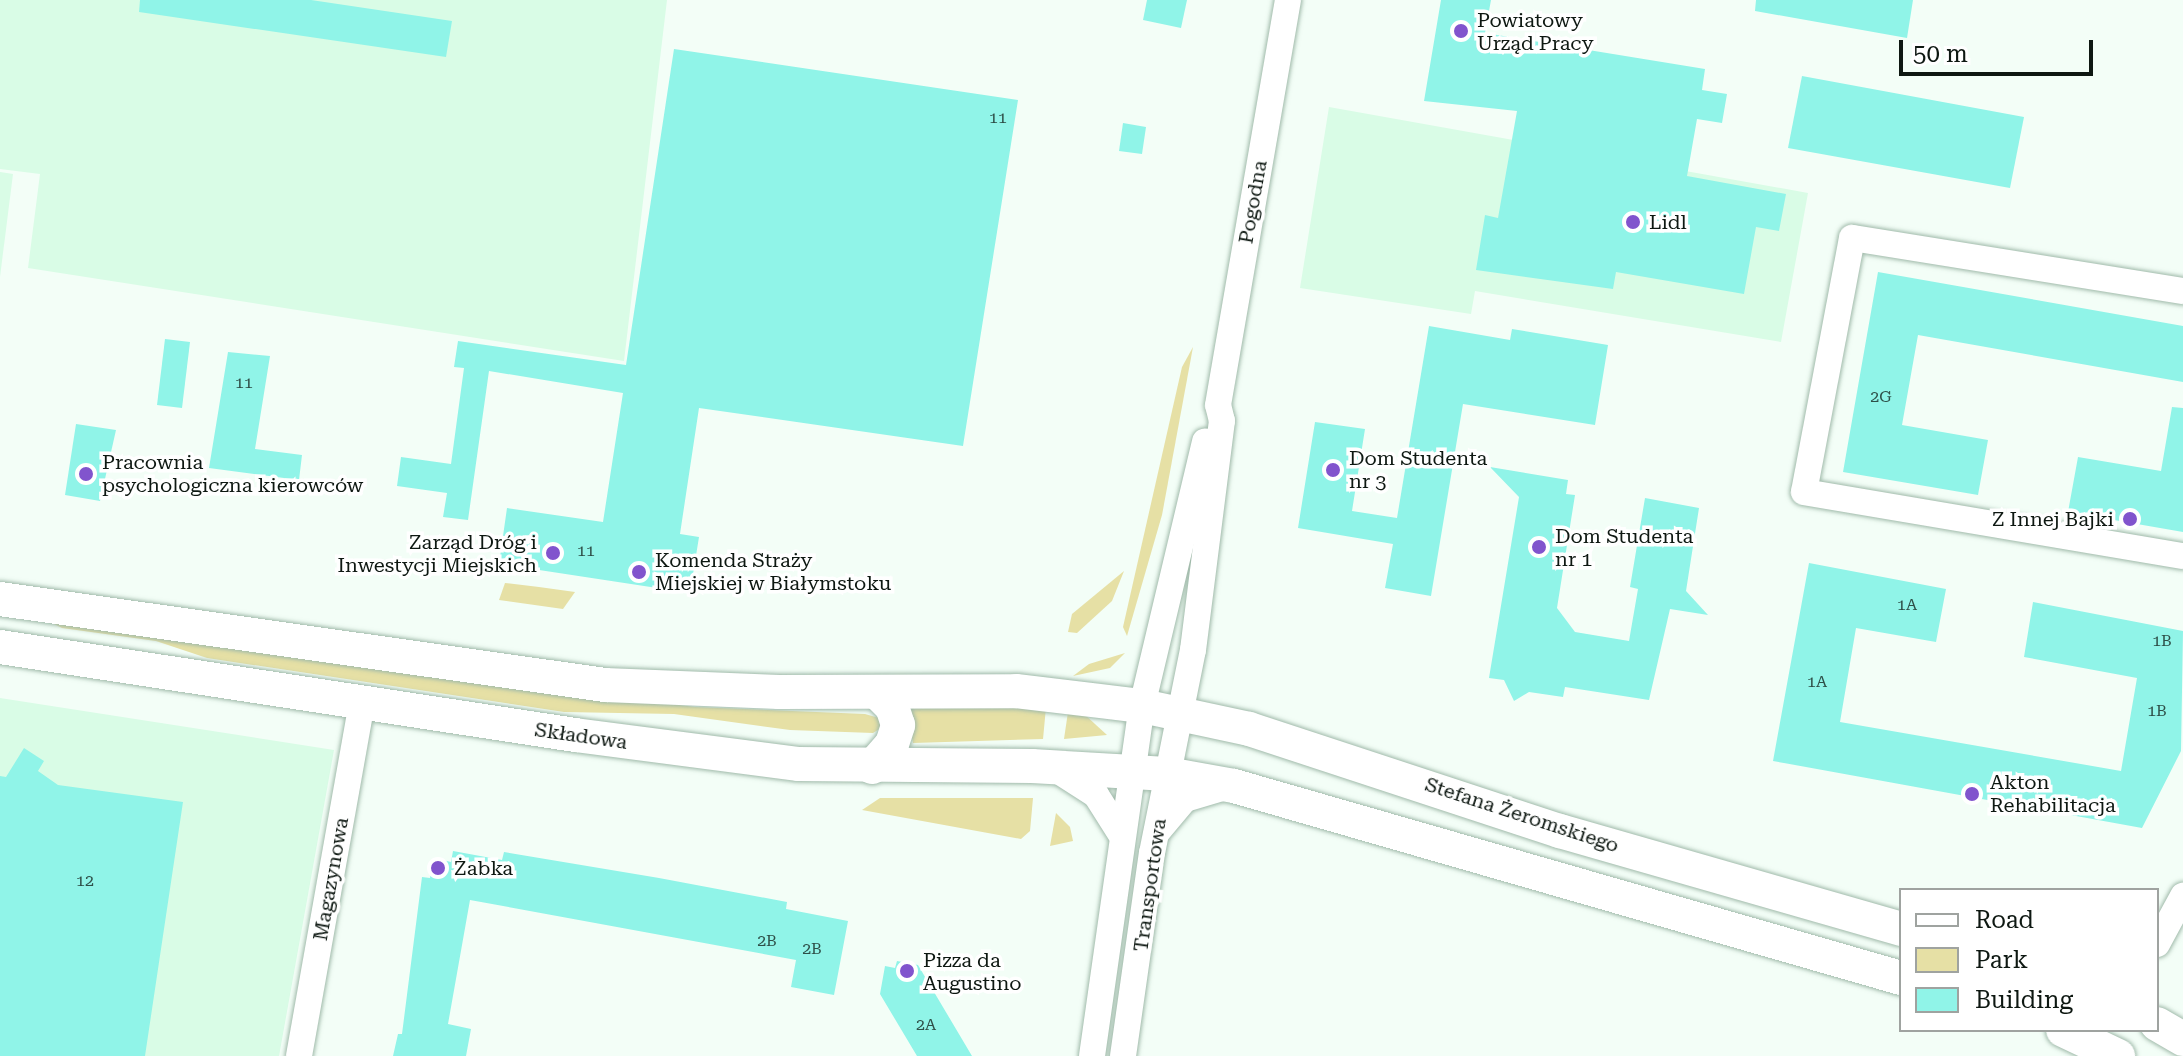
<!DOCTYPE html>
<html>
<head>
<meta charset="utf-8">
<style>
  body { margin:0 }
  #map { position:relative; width:2183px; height:1056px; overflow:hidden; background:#f3fef7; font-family:"Roboto Serif",serif }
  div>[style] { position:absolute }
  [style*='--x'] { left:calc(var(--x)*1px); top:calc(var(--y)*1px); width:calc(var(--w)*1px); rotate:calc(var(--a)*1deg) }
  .built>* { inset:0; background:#d9fce6 }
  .green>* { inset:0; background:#e6e0a5 }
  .building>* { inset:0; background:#90f4e8 }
  .roads { filter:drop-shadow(0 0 2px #a0baaa) drop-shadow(0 0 2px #a0baaa) }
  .minor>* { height:26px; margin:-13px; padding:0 13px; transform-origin:13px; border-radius:13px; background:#fff }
  .major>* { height:34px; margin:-17px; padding:0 17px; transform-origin:17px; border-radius:17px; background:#fff }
  .dots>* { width:22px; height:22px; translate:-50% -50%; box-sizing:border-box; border:4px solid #fff; border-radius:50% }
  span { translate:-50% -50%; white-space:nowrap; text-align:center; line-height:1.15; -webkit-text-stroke:7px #fff; paint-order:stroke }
  .number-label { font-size:16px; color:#2e4f48 }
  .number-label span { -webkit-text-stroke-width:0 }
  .poi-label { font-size:20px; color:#0e1812 }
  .left { translate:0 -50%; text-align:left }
  .right { translate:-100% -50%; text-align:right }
  .street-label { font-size:20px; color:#0e1812 }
  .legend { position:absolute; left:1899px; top:888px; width:260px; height:144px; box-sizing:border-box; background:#fff; border:2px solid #9fa3a0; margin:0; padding:10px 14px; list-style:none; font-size:24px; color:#0e1812 }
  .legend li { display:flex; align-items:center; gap:16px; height:40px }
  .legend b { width:40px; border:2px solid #9fa3a0 }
  .scale { position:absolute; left:1899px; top:40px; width:194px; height:36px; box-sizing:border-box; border:4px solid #0e1812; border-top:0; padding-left:10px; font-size:24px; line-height:28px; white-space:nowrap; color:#0e1812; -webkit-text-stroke:6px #fff; paint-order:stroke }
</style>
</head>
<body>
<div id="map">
  <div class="built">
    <div style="clip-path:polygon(0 0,667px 0,624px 361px,28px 268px,40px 174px,0 169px)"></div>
    <div style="clip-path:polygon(1329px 107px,1808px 193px,1781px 342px,1475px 291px,1471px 314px,1300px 288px)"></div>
    <div style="clip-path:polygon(0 172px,13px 174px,0 277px)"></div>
    <div style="clip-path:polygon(0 698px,334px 750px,279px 1056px,0 1056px)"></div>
  </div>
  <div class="green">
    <div style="clip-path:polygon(1193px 347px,1162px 515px,1127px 636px,1123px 627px,1182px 367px)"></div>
    <div style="clip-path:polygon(1124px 571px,1112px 601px,1077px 633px,1068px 632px,1072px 614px)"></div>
    <div style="clip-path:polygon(505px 583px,539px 587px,575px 592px,563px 609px,499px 600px)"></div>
    <div style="clip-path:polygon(46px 620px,695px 707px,865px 714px,879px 718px,881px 728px,873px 733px,790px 730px,674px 714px,564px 712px,207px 658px,156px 641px,62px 628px)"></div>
    <div style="clip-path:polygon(1125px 653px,1110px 668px,1073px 676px,1089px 664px)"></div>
    <div style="clip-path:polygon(906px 707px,1046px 707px,1043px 739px,913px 743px)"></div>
    <div style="clip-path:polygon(1068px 712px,1083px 713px,1107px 735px,1064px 739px)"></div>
    <div style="clip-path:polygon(880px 798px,1033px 798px,1030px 831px,1021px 839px,862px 810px)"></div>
    <div style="clip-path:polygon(1056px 813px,1070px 827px,1073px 841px,1050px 846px)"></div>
  </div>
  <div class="building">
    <div style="clip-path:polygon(140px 0,311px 0,452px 21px,446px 57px,139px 12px)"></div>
    <div style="clip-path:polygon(1147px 0,1187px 0,1181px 28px,1143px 20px)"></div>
    <div style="clip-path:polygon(1441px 0,1491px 0,1485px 33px,1705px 69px,1702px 90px,1727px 94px,1722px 123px,1697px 119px,1687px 176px,1786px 194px,1779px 231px,1756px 227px,1744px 294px,1616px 272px,1613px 289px,1476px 270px,1485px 215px,1498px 218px,1517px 111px,1424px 101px)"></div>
    <div style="clip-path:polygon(1756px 0,1913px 0,1907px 38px,1755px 11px)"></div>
    <div style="clip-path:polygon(674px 49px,1018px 100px,963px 446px,699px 408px,680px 534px,699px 537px,690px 593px,499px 564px,507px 508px,603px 522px,623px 393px,489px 371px,468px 520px,443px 517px,447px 493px,397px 486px,401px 457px,451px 464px,464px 368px,454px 367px,458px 341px,626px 365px)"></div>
    <div style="clip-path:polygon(1802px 76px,2024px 117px,2010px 188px,1788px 148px)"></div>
    <div style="clip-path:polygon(1123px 123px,1146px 127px,1142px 154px,1119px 151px)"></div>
    <div style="clip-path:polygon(1878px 272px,2183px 326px,2183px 382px,1918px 335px,1902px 425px,1988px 440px,1978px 495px,1843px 472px)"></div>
    <div style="clip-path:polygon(1429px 326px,1510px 340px,1512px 329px,1608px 345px,1595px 425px,1463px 404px,1431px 596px,1385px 588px,1393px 544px,1298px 528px,1315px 422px,1365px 429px,1352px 511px,1397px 518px)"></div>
    <div style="clip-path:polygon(165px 339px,190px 342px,182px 408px,157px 405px)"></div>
    <div style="clip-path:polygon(228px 352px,270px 356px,255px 449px,302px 455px,299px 480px,209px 468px)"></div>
    <div style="clip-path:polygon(2172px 407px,2183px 408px,2183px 532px,2068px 512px,2078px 457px,2161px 471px)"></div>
    <div style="clip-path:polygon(76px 424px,116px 430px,100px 501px,65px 495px)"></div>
    <div style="clip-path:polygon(1490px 467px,1568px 480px,1566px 494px,1575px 495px,1557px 608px,1575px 632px,1629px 641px,1638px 589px,1630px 587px,1645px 498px,1699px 508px,1686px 591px,1708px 615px,1670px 609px,1649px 700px,1565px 687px,1563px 697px,1529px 692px,1514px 701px,1504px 680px,1489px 678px,1519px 497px)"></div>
    <div style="clip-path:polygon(1809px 563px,1946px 589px,1936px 642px,1856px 628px,1840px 722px,2121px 771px,2137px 678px,2024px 657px,2033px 602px,2183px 631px,2181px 751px,2142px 828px,1773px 761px)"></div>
    <div style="clip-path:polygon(24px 748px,44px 761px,38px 771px,58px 785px,183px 802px,145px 1056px,0 1056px,0 776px,6px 777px)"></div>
    <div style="clip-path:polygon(453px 851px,502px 860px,504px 852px,659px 878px,787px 902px,786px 909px,848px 921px,834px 995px,791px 987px,796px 960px,470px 900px,448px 1024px,471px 1029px,466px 1056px,393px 1056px,398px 1034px,402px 1034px,422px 877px,430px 878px,434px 858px,451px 862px)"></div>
    <div style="clip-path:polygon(897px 961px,918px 965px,972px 1056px,917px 1056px,880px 994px,885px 966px,895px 968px)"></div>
  </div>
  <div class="roads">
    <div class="minor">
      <div style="--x:2183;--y:291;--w:335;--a:-170.9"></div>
      <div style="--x:1852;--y:238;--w:258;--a:100.7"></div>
      <div style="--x:1804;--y:492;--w:384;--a:9.6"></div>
      <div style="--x:1054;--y:768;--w:50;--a:32.7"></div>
      <div style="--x:1096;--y:795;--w:45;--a:57.7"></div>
      <div style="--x:1158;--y:831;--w:42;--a:-49.8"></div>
      <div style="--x:1185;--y:799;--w:42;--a:-16.7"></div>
      <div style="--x:2157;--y:944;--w:55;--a:-61.6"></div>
      <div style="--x:299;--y:1056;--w:360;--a:-79.9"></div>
      <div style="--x:1092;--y:1056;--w:354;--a:-81.9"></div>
      <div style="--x:1142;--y:706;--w:272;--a:-76.6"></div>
      <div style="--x:1123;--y:1056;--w:205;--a:-81.9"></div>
      <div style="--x:1152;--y:853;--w:207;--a:-78.6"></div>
      <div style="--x:1193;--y:650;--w:231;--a:-82.8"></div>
      <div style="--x:1222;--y:421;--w:16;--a:-104"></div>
      <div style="--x:1218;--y:405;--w:411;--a:-80.2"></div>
    </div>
    <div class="major">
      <div style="--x:0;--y:599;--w:611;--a:8.09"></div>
      <div style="--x:605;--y:685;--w:174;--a:2.3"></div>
      <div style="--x:779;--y:692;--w:237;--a:-0.2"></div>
      <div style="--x:1016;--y:691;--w:127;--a:6.8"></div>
      <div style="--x:1142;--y:706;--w:109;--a:12.1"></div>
      <div style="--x:1249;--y:729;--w:327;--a:18.2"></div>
      <div style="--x:1560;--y:831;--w:355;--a:16"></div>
      <div style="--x:0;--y:647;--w:582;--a:8.7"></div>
      <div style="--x:575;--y:735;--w:226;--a:7.4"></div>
      <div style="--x:799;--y:764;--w:233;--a:0.5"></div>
      <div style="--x:1032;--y:766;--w:135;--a:3.4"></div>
      <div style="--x:1167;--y:774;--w:68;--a:10.2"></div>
      <div style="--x:1234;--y:786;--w:694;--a:16.06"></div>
      <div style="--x:872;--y:767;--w:30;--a:-49"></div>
      <div style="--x:892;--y:744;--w:20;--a:-72"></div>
      <div style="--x:898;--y:725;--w:19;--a:-108"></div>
      <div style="--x:892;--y:707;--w:21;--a:-135"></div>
      <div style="--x:2157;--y:1024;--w:30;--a:30"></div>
      <div style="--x:2063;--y:1030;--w:61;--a:25.3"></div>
    </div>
  </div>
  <div class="dots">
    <div style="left:1461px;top:31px;background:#8154cd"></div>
    <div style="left:1633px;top:222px;background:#8154cd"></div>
    <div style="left:1333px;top:470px;background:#8154cd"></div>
    <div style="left:86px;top:474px;background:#8154cd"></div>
    <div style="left:2130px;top:519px;background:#8154cd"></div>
    <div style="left:1539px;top:547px;background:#8154cd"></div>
    <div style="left:553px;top:553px;background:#8154cd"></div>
    <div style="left:639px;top:572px;background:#8154cd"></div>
    <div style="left:1972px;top:794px;background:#8154cd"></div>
    <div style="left:438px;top:868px;background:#8154cd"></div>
    <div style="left:907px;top:971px;background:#8154cd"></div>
  </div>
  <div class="number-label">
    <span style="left:998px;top:118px">11</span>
    <span style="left:244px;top:383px">11</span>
    <span style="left:1881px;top:397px">2G</span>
    <span style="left:586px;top:551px">11</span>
    <span style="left:1907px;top:605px">1A</span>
    <span style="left:2162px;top:641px">1B</span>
    <span style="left:1817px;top:682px">1A</span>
    <span style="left:2157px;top:711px">1B</span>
    <span style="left:85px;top:881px">12</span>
    <span style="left:767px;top:941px">2B</span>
    <span style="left:812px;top:949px">2B</span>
    <span style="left:926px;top:1025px">2A</span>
  </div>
  <div class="poi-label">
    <span class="left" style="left:1477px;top:32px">Powiatowy<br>Urząd Pracy</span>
    <span class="left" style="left:1649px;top:222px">Lidl</span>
    <span class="left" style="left:1349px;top:470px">Dom Studenta<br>nr 3</span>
    <span class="left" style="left:102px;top:474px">Pracownia<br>psychologiczna kierowców</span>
    <span class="right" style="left:2114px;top:519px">Z Innej Bajki</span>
    <span class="left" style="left:1555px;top:548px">Dom Studenta<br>nr 1</span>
    <span class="right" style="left:537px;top:554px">Zarząd Dróg i<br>Inwestycji Miejskich</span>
    <span class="left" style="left:655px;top:572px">Komenda Straży<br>Miejskiej w Białymstoku</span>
    <span class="left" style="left:1990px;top:794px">Akton<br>Rehabilitacja</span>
    <span class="left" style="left:454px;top:868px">Żabka</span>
    <span class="left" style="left:923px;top:972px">Pizza da<br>Augustino</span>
  </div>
  <div class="street-label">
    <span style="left:1253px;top:202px;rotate:-80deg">Pogodna</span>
    <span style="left:581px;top:736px;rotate:8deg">Składowa</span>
    <span style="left:1522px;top:815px;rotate:18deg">Stefana Żeromskiego</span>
    <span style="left:331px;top:879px;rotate:-80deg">Magazynowa</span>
    <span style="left:1150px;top:885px;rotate:-82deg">Transportowa</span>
  </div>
  <ul class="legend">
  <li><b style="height:10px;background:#fff"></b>Road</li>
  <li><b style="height:22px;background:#e6e0a5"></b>Park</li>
  <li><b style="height:22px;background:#90f4e8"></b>Building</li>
  </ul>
  <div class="scale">50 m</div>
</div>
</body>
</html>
